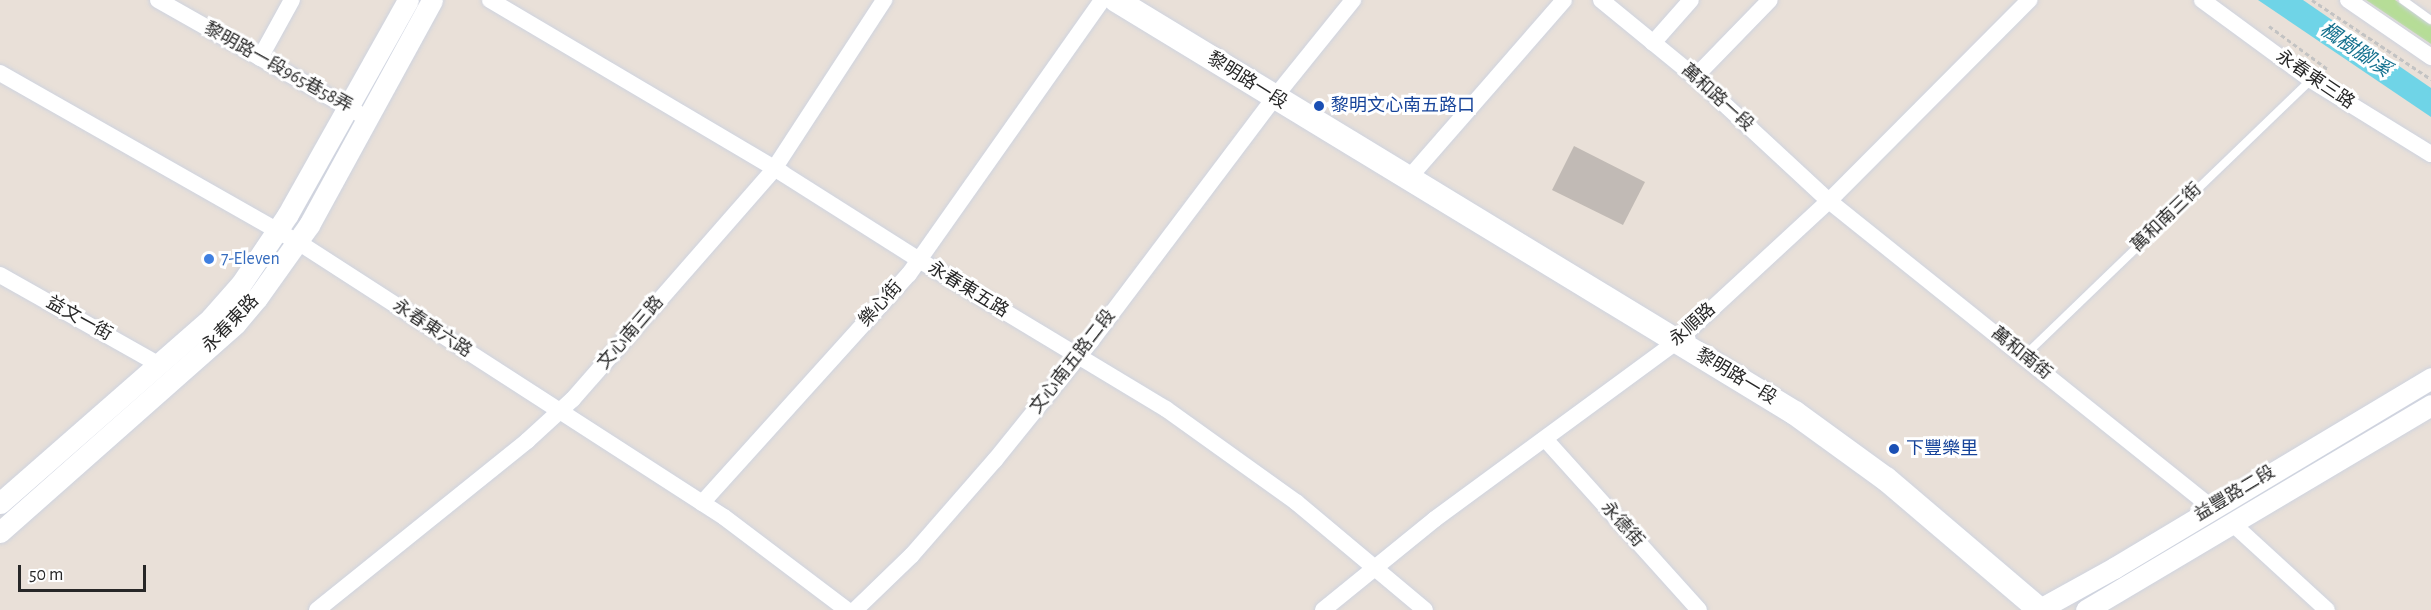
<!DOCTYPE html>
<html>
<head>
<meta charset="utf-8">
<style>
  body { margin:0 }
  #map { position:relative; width:2431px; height:610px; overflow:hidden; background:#e9e0d8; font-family:"Alegreya Sans","Noto Sans TC",sans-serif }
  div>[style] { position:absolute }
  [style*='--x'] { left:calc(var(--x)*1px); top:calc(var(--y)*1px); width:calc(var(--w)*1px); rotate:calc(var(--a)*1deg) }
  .green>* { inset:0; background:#b6dd97 }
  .water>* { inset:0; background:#6fd4e7 }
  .building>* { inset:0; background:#c1bab5 }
  .path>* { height:3px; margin-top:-1.5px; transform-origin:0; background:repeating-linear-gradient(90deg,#c3c3c3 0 4.5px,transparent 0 7.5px) }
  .roads { filter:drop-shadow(0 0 2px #ced3df) drop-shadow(0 0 2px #ced3df) }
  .service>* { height:8px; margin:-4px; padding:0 4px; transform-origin:4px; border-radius:4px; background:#fff }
  .minor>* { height:16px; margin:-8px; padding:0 8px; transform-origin:8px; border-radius:8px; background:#fff }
  .tertiary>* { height:21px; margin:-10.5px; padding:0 10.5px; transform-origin:10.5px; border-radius:10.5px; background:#fff }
  .secondary>* { height:24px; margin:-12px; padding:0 12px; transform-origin:12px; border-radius:12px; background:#fff }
  .dots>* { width:16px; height:16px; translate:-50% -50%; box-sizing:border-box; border:3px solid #fff; border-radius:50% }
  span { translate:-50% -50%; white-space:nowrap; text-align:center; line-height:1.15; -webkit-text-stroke:6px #fff; paint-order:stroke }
  .street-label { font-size:18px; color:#272727 }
  .transit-label { font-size:18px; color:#164399 }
  .left { translate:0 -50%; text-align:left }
  .shop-label { font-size:18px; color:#366cbe }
  .water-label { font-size:20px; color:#13708e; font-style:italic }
  .scale { position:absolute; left:18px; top:565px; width:128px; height:27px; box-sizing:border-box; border:3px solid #272727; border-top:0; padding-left:8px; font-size:18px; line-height:21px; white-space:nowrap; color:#272727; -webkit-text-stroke:4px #fff; paint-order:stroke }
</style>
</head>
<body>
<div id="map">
  <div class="green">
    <div style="clip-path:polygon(2366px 0,2395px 0,2431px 24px,2431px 44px)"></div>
  </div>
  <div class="water">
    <div style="clip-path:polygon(2258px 0,2303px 0,2431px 88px,2431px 117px)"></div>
  </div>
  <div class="building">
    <div style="clip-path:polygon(1574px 146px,1645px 182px,1623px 225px,1552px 190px)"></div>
  </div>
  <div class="path">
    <div style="--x:2312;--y:0;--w:143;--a:33.6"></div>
    <div style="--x:2269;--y:26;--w:74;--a:36.3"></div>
  </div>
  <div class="roads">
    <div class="service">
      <div style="--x:2403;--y:0;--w:34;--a:36"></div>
      <div style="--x:2024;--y:356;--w:398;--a:-43.9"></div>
    </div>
    <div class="minor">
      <div style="--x:158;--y:0;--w:230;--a:29.5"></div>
      <div style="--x:490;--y:0;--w:339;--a:30.6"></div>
      <div style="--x:782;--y:173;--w:162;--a:32.4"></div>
      <div style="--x:919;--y:260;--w:288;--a:31.1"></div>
      <div style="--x:1166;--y:409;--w:160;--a:35.6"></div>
      <div style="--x:1296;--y:502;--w:168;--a:39.9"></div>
      <div style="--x:1601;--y:0;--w:122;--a:39.3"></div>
      <div style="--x:1695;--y:77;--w:183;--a:42.8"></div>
      <div style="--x:1829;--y:201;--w:491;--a:38.7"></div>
      <div style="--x:2202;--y:0;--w:135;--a:36.3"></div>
      <div style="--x:2311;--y:80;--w:141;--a:31.7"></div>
      <div style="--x:2348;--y:0;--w:101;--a:34.5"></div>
      <div style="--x:1653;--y:43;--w:57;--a:-48.5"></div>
      <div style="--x:260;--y:58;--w:66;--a:-61.1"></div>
      <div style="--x:0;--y:73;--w:343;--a:29.6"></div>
      <div style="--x:298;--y:242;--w:507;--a:32.84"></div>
      <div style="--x:724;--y:517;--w:154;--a:37.1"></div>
      <div style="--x:1695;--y:77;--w:107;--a:-45.8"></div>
      <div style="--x:1408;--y:179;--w:237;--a:-48.9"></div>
      <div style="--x:0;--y:275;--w:181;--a:29.4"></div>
      <div style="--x:1545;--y:439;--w:230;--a:48"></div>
      <div style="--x:702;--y:503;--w:309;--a:-47.9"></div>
      <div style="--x:909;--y:274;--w:335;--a:-54.8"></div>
      <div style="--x:2233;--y:524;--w:127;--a:42.5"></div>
      <div style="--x:317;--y:610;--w:270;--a:-38.8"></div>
      <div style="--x:527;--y:441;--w:62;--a:-42.4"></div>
      <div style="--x:573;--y:399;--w:305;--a:-48.8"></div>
      <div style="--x:774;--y:169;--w:202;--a:-56.9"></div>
      <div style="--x:855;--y:610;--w:79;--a:-44"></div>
      <div style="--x:912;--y:555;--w:126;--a:-48.9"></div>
      <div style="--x:995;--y:460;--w:153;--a:-51.1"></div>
      <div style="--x:1091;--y:341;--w:304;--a:-53"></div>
      <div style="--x:1274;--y:98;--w:126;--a:-51.1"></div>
      <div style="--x:1323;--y:610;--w:144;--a:-39.1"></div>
      <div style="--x:1435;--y:519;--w:299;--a:-36.3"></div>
      <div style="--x:1676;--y:342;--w:208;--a:-42.7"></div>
      <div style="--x:1829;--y:201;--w:284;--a:-45.1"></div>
    </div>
    <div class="tertiary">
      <div style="--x:0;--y:503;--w:281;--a:-41.2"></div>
      <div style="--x:211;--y:318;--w:45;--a:-48.6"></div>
      <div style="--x:241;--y:284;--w:84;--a:-56.1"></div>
      <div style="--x:288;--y:214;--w:245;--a:-60.7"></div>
      <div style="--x:0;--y:532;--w:315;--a:-41.5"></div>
      <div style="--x:236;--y:323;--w:33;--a:-50"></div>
      <div style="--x:257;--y:298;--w:90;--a:-54.5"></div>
      <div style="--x:309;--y:225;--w:256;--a:-61.3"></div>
      <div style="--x:2038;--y:610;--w:87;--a:-28.9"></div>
      <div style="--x:2114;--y:568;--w:370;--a:-30.9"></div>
      <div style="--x:2086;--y:610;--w:401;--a:-30.7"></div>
    </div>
    <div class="secondary">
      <div style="--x:1116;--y:0;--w:795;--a:31.31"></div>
      <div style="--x:1795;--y:413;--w:112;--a:36"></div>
      <div style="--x:1886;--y:479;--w:202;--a:40.4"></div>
    </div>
  </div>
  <div class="dots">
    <div style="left:1319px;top:106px;background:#1a4fb4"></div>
    <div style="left:209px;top:259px;background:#3f7fe0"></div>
    <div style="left:1894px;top:449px;background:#1a4fb4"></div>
  </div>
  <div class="street-label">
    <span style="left:278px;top:68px;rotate:29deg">黎明路一段965巷58弄</span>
    <span style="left:2315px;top:80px;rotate:34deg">永春東三路</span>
    <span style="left:1247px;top:81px;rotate:32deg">黎明路一段</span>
    <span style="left:1717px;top:98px;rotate:42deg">萬和路一段</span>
    <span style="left:2167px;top:218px;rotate:-44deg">萬和南三街</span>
    <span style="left:968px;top:290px;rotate:31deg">永春東五路</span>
    <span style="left:881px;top:304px;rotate:-48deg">樂心街</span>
    <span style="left:79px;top:319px;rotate:29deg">益文一街</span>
    <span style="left:231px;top:324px;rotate:-46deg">永春東路</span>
    <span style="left:1693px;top:325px;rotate:-42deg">永順路</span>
    <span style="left:432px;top:329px;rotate:33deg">永春東六路</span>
    <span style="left:631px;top:333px;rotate:-49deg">文心南三路</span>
    <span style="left:2021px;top:354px;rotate:39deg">萬和南街</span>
    <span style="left:1073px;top:362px;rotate:-52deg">文心南五路二段</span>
    <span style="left:1736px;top:377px;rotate:31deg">黎明路一段</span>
    <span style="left:2235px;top:494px;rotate:-31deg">益豐路二段</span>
    <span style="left:1622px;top:525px;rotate:48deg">永德街</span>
  </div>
  <div class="transit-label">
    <span class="left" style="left:1331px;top:106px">黎明文心南五路口</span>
    <span class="left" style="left:1906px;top:449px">下豐樂里</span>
  </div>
  <div class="shop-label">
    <span class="left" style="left:221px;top:259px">7-Eleven</span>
  </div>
  <div class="water-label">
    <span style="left:2355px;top:50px;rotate:34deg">楓樹腳溪</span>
  </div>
  <div class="scale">50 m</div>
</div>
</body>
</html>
